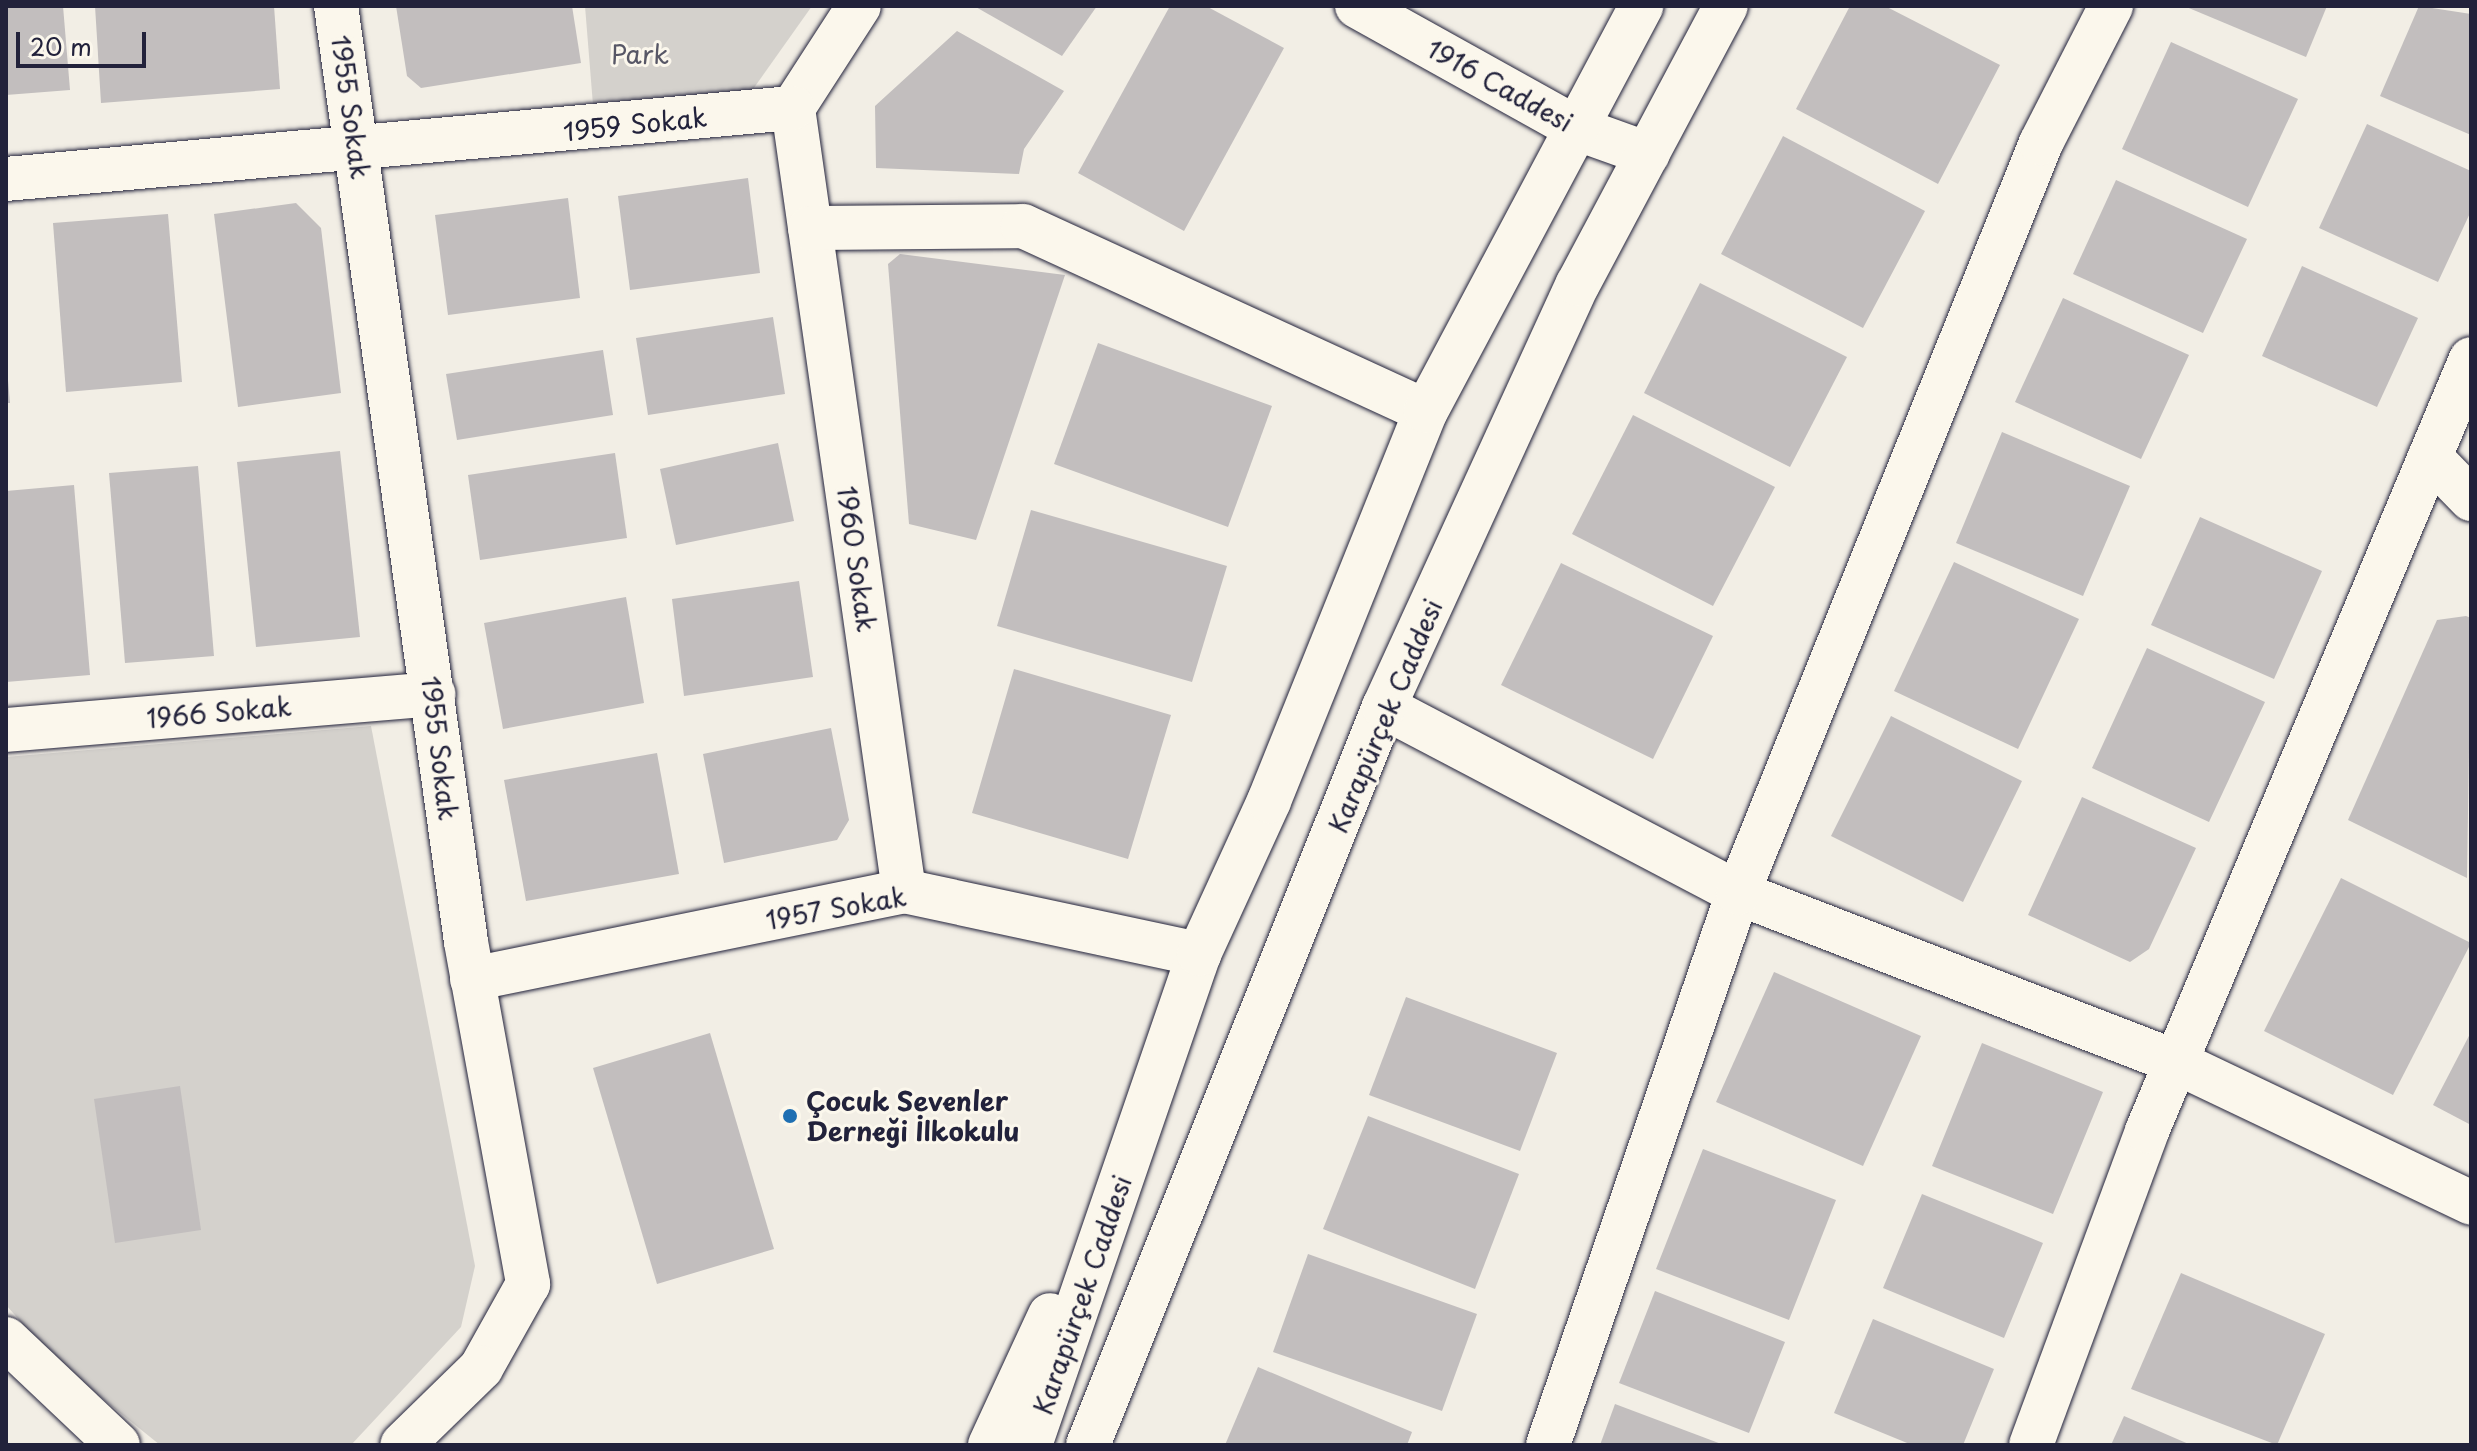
<!DOCTYPE html>
<html>
<head>
<meta charset="utf-8">
<style>
  body { margin:0 }
  #map { position:relative; width:2477px; height:1451px; overflow:hidden; background:#f2eee5; font-family:"Playpen Sans",sans-serif }
  div>[style] { position:absolute }
  [style*='--x'] { left:calc(var(--x)*1px); top:calc(var(--y)*1px); width:calc(var(--w)*1px); rotate:calc(var(--a)*1deg) }
  .green>* { inset:0; background:#d4d1cc }
  .building>* { inset:0; background:#c2bebe }
  .roads { filter:drop-shadow(0 0 2px #22223b) drop-shadow(0 0 2px #22223b) }
  .street>* { height:44px; margin:-22px; padding:0 22px; transform-origin:22px; border-radius:22px; background:#fbf7ec }
  .secondary>* { height:44px; margin:-22px; padding:0 22px; transform-origin:22px; border-radius:22px; background:#fbf7ec }
  .dots>* { width:22px; height:22px; translate:-50% -50%; box-sizing:border-box; border:4px solid #fbf7ec; border-radius:50% }
  span { translate:-50% -50%; white-space:nowrap; text-align:center; line-height:1.15; -webkit-text-stroke:6px #fbf7ec; paint-order:stroke }
  .park-label { font-size:26px; color:#575766 }
  .street-label { font-size:26px; color:#22223b }
  .poi-label { font-size:26px; color:#22223b; font-weight:700 }
  .left { translate:0 -50%; text-align:left }
  .frame { position:absolute; inset:0; border:8px solid #22223b; pointer-events:none }
  .scale { position:absolute; left:16px; top:32px; width:130px; height:36px; box-sizing:border-box; border:4px solid #22223b; border-top:0; padding-left:10px; font-size:24px; line-height:28px; white-space:nowrap; color:#22223b; -webkit-text-stroke:6px #fbf7ec; paint-order:stroke }
</style>
</head>
<body>
<div id="map">
  <div class="green">
    <div style="clip-path:polygon(585px 6px,812px 6px,751px 92px,593px 105px)"></div>
    <div style="clip-path:polygon(371px 726px,475px 1266px,461px 1327px,351px 1445px,160px 1445px,56px 1361px,6px 1305px,6px 757px)"></div>
  </div>
  <div class="building">
    <div style="clip-path:polygon(6px 6px,63px 6px,70px 90px,6px 95px)"></div>
    <div style="clip-path:polygon(95px 6px,274px 6px,280px 89px,101px 103px)"></div>
    <div style="clip-path:polygon(396px 6px,572px 6px,581px 63px,421px 88px,407px 76px)"></div>
    <div style="clip-path:polygon(974px 6px,1097px 6px,1062px 56px)"></div>
    <div style="clip-path:polygon(1170px 6px,1206px 6px,1284px 48px,1184px 231px,1078px 173px)"></div>
    <div style="clip-path:polygon(1850px 6px,1885px 6px,2000px 65px,1938px 184px,1796px 109px)"></div>
    <div style="clip-path:polygon(2184px 6px,2327px 6px,2306px 57px)"></div>
    <div style="clip-path:polygon(2419px 6px,2471px 14px,2471px 135px,2380px 96px)"></div>
    <div style="clip-path:polygon(957px 31px,1064px 91px,1024px 149px,1019px 174px,876px 168px,875px 106px)"></div>
    <div style="clip-path:polygon(2171px 42px,2298px 99px,2248px 207px,2122px 149px)"></div>
    <div style="clip-path:polygon(2367px 124px,2471px 171px,2471px 211px,2438px 282px,2319px 228px)"></div>
    <div style="clip-path:polygon(1783px 136px,1925px 211px,1863px 328px,1721px 254px)"></div>
    <div style="clip-path:polygon(748px 178px,760px 273px,630px 290px,618px 196px)"></div>
    <div style="clip-path:polygon(2116px 180px,2247px 239px,2203px 333px,2073px 274px)"></div>
    <div style="clip-path:polygon(568px 198px,580px 298px,448px 315px,435px 215px)"></div>
    <div style="clip-path:polygon(296px 203px,321px 228px,341px 393px,238px 407px,214px 214px)"></div>
    <div style="clip-path:polygon(168px 214px,182px 382px,66px 392px,53px 223px)"></div>
    <div style="clip-path:polygon(900px 254px,1065px 275px,976px 540px,909px 524px,888px 264px)"></div>
    <div style="clip-path:polygon(2302px 266px,2418px 318px,2377px 407px,2262px 356px)"></div>
    <div style="clip-path:polygon(1700px 283px,1847px 357px,1790px 467px,1644px 393px)"></div>
    <div style="clip-path:polygon(2063px 298px,2189px 355px,2141px 459px,2015px 402px)"></div>
    <div style="clip-path:polygon(773px 317px,785px 394px,648px 415px,636px 338px)"></div>
    <div style="clip-path:polygon(1098px 343px,1272px 406px,1228px 527px,1054px 464px)"></div>
    <div style="clip-path:polygon(603px 350px,613px 415px,457px 440px,446px 374px)"></div>
    <div style="clip-path:polygon(6px 380px,8px 380px,10px 403px,6px 403px)"></div>
    <div style="clip-path:polygon(1633px 415px,1775px 487px,1713px 606px,1572px 534px)"></div>
    <div style="clip-path:polygon(2002px 432px,2130px 486px,2083px 596px,1956px 543px)"></div>
    <div style="clip-path:polygon(778px 443px,794px 521px,676px 545px,660px 469px)"></div>
    <div style="clip-path:polygon(340px 451px,360px 637px,256px 647px,237px 462px)"></div>
    <div style="clip-path:polygon(615px 453px,627px 538px,480px 560px,468px 475px)"></div>
    <div style="clip-path:polygon(198px 466px,214px 656px,125px 663px,109px 473px)"></div>
    <div style="clip-path:polygon(74px 485px,90px 675px,6px 682px,6px 491px)"></div>
    <div style="clip-path:polygon(1031px 510px,1227px 566px,1192px 682px,997px 626px)"></div>
    <div style="clip-path:polygon(2200px 517px,2322px 571px,2274px 679px,2151px 625px)"></div>
    <div style="clip-path:polygon(1954px 562px,2079px 619px,2018px 749px,1894px 691px)"></div>
    <div style="clip-path:polygon(1561px 563px,1713px 636px,1653px 759px,1501px 685px)"></div>
    <div style="clip-path:polygon(799px 581px,813px 677px,684px 696px,672px 599px)"></div>
    <div style="clip-path:polygon(626px 597px,644px 703px,503px 729px,484px 623px)"></div>
    <div style="clip-path:polygon(2466px 616px,2471px 618px,2467px 878px,2348px 820px,2437px 620px)"></div>
    <div style="clip-path:polygon(2147px 648px,2265px 702px,2209px 822px,2092px 768px)"></div>
    <div style="clip-path:polygon(1014px 669px,1171px 715px,1128px 859px,972px 813px)"></div>
    <div style="clip-path:polygon(1891px 716px,2022px 781px,1963px 902px,1831px 836px)"></div>
    <div style="clip-path:polygon(831px 728px,849px 820px,837px 840px,724px 863px,703px 754px)"></div>
    <div style="clip-path:polygon(657px 753px,679px 874px,526px 901px,504px 780px)"></div>
    <div style="clip-path:polygon(2082px 797px,2196px 848px,2149px 949px,2130px 962px,2028px 915px)"></div>
    <div style="clip-path:polygon(2341px 878px,2471px 943px,2393px 1095px,2264px 1031px)"></div>
    <div style="clip-path:polygon(1774px 972px,1921px 1036px,1863px 1166px,1716px 1102px)"></div>
    <div style="clip-path:polygon(1406px 997px,1557px 1053px,1520px 1151px,1369px 1095px)"></div>
    <div style="clip-path:polygon(2471px 1032px,2471px 1125px,2433px 1105px)"></div>
    <div style="clip-path:polygon(710px 1033px,774px 1249px,657px 1284px,593px 1068px)"></div>
    <div style="clip-path:polygon(1982px 1043px,2103px 1092px,2053px 1214px,1932px 1166px)"></div>
    <div style="clip-path:polygon(180px 1086px,201px 1230px,115px 1243px,94px 1099px)"></div>
    <div style="clip-path:polygon(1368px 1116px,1519px 1174px,1475px 1289px,1323px 1229px)"></div>
    <div style="clip-path:polygon(1703px 1149px,1836px 1200px,1789px 1320px,1656px 1269px)"></div>
    <div style="clip-path:polygon(1922px 1194px,2043px 1243px,2004px 1338px,1883px 1288px)"></div>
    <div style="clip-path:polygon(1308px 1254px,1477px 1314px,1442px 1411px,1273px 1352px)"></div>
    <div style="clip-path:polygon(2181px 1273px,2325px 1334px,2277px 1445px,2131px 1389px)"></div>
    <div style="clip-path:polygon(1655px 1291px,1785px 1342px,1749px 1433px,1619px 1383px)"></div>
    <div style="clip-path:polygon(1873px 1319px,1994px 1369px,1963px 1445px,1912px 1445px,1834px 1413px)"></div>
    <div style="clip-path:polygon(1258px 1367px,1412px 1432px,1407px 1445px,1225px 1445px)"></div>
    <div style="clip-path:polygon(1615px 1404px,1724px 1445px,1600px 1445px)"></div>
    <div style="clip-path:polygon(2124px 1416px,2191px 1445px,2111px 1445px)"></div>
  </div>
  <div class="roads">
    <div class="street">
      <div style="--x:336;--y:6;--w:945;--a:82.09"></div>
      <div style="--x:466;--y:942;--w:348;--a:79.7"></div>
      <div style="--x:528;--y:1284;--w:96;--a:119.2"></div>
      <div style="--x:481;--y:1368;--w:110;--a:135.7"></div>
      <div style="--x:1357;--y:6;--w:253;--a:29.1"></div>
      <div style="--x:1578;--y:129;--w:74;--a:19.7"></div>
      <div style="--x:793;--y:108;--w:791;--a:81.93"></div>
      <div style="--x:793;--y:108;--w:121;--a:-57.1"></div>
      <div style="--x:6;--y:179;--w:790;--a:-5.16"></div>
      <div style="--x:810;--y:228;--w:213;--a:-0.5"></div>
      <div style="--x:1023;--y:226;--w:443;--a:24.7"></div>
      <div style="--x:2430;--y:457;--w:59;--a:45.7"></div>
      <div style="--x:1384;--y:707;--w:400;--a:27.7"></div>
      <div style="--x:1738;--y:893;--w:469;--a:21.1"></div>
      <div style="--x:2176;--y:1062;--w:327;--a:25.5"></div>
      <div style="--x:6;--y:730;--w:429;--a:-4.8"></div>
      <div style="--x:472;--y:979;--w:441;--a:-11.5"></div>
      <div style="--x:904;--y:891;--w:302;--a:12.1"></div>
      <div style="--x:6;--y:1339;--w:154;--a:43.4"></div>
      <div style="--x:1548;--y:1445;--w:584;--a:-71.01"></div>
      <div style="--x:1738;--y:893;--w:809;--a:-68"></div>
      <div style="--x:2041;--y:143;--w:154;--a:-62.9"></div>
      <div style="--x:2031;--y:1445;--w:335;--a:-69.7"></div>
      <div style="--x:2147;--y:1131;--w:837;--a:-67.23"></div>
    </div>
    <div class="secondary">
      <div style="--x:990;--y:1445;--w:143;--a:-65.2"></div>
      <div style="--x:1030;--y:1445;--w:519;--a:-71.01"></div>
      <div style="--x:1199;--y:954;--w:168;--a:-65.4"></div>
      <div style="--x:1269;--y:801;--w:420;--a:-68.1"></div>
      <div style="--x:1426;--y:411;--w:459;--a:-62"></div>
      <div style="--x:1088;--y:1445;--w:795;--a:-68.15"></div>
      <div style="--x:1384;--y:707;--w:465;--a:-65.4"></div>
      <div style="--x:1578;--y:284;--w:315;--a:-62"></div>
    </div>
  </div>
  <div class="dots">
    <div style="left:790px;top:1116px;background:#1f6fb2"></div>
  </div>
  <div class="park-label">
    <span style="left:640px;top:54px">Park</span>
  </div>
  <div class="street-label">
    <span style="left:1500px;top:85px;rotate:29deg">1916 Caddesi</span>
    <span style="left:351px;top:107px;rotate:82deg">1955 Sokak</span>
    <span style="left:635px;top:124px;rotate:-6deg">1959 Sokak</span>
    <span style="left:857px;top:559px;rotate:82deg">1960 Sokak</span>
    <span style="left:219px;top:712px;rotate:-5deg">1966 Sokak</span>
    <span style="left:1385px;top:716px;rotate:-67deg">Karapürçek Caddesi</span>
    <span style="left:440px;top:748px;rotate:83deg">1955 Sokak</span>
    <span style="left:836px;top:908px;rotate:-10deg">1957 Sokak</span>
    <span style="left:1082px;top:1295px;rotate:-71deg">Karapürçek Caddesi</span>
  </div>
  <div class="poi-label">
    <span class="left" style="left:806px;top:1116px">Çocuk Sevenler<br>Derneği İlkokulu</span>
  </div>
  <div class="frame"></div>
  <div class="scale">20 m</div>
</div>
</body>
</html>
